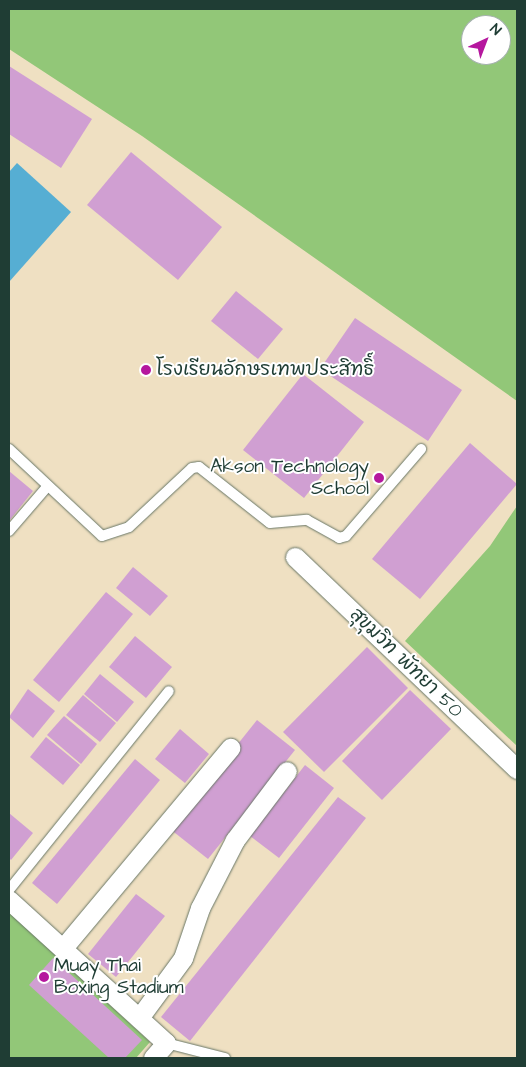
<!DOCTYPE html>
<html>
<head>
<meta charset="utf-8">
<style>
  body { margin:0 }
  #map { position:relative; width:526px; height:1067px; overflow:hidden; background:#efe0c2; font-family:"Architects Daughter","Playpen Sans Thai",sans-serif }
  div>[style] { position:absolute }
  [style*='--x'] { left:calc(var(--x)*1px); top:calc(var(--y)*1px); width:calc(var(--w)*1px); rotate:calc(var(--a)*1deg) }
  .green>* { inset:0; background:#92c778 }
  .water>* { inset:0; background:#56aed3 }
  .building>* { inset:0; background:#d09fd2 }
  .roads { filter:drop-shadow(0 0 1px #687666) drop-shadow(0 0 1px #687666) }
  .lane>* { height:10px; margin:-5px; padding:0 5px; transform-origin:5px; border-radius:5px; background:#fff }
  .street>* { height:19px; margin:-9.5px; padding:0 9.5px; transform-origin:9.5px; border-radius:9.5px; background:#fff }
  .dots>* { width:14px; height:14px; translate:-50% -50%; box-sizing:border-box; border:2px solid #fff; border-radius:50% }
  span { translate:-50% -50%; white-space:nowrap; text-align:center; line-height:1.15; -webkit-text-stroke:4px #fff; paint-order:stroke }
  .poi-label { font-size:19px; color:#1f3d34 }
  .left { translate:0 -50%; text-align:left }
  .right { translate:-100% -50%; text-align:right }
  .street-label { font-size:19px; color:#1f3d34 }
  .frame { position:absolute; inset:0; border:10px solid #1f3d34; pointer-events:none }
  .north { position:absolute; left:461px; top:15px; width:50px; height:50px; box-sizing:border-box; background:#fff; border:1px solid #a5b1ae; border-radius:50%; rotate:43deg; font-size:14px; font-weight:700; line-height:20px; text-align:center; color:#1f3d34 }
  .north::after { content:''; display:block; margin:auto; width:18px; height:22px; background:#b5179e; clip-path:polygon(50% 0,100% 100%,50% 72%,0 100%) }
</style>
</head>
<body>
<div id="map">
  <div class="green">
    <div style="clip-path:polygon(evenodd,9px 9px,517px 9px,517px 401px,142px 136px,9px 49px,9px 9px,471px 25px,501px 25px,501px 55px,471px 55px,471px 25px)"></div>
    <div style="clip-path:polygon(517px 506px,517px 746px,405px 641px,490px 546px)"></div>
    <div style="clip-path:polygon(9px 912px,150px 1042px,136px 1058px,9px 1058px)"></div>
  </div>
  <div class="water">
    <div style="clip-path:polygon(17px 163px,71px 212px,9px 282px,9px 172px)"></div>
  </div>
  <div class="building">
    <div style="clip-path:polygon(9px 66px,92px 119px,61px 168px,9px 134px)"></div>
    <div style="clip-path:polygon(131px 152px,222px 227px,178px 280px,87px 205px)"></div>
    <div style="clip-path:polygon(236px 291px,283px 329px,258px 359px,211px 321px)"></div>
    <div style="clip-path:polygon(355px 318px,462px 390px,428px 441px,320px 369px)"></div>
    <div style="clip-path:polygon(303px 374px,364px 422px,304px 498px,243px 450px)"></div>
    <div style="clip-path:polygon(470px 443px,517px 484px,420px 599px,372px 559px)"></div>
    <div style="clip-path:polygon(9px 471px,33px 491px,9px 521px)"></div>
    <div style="clip-path:polygon(133px 567px,168px 596px,150px 616px,116px 588px)"></div>
    <div style="clip-path:polygon(106px 592px,133px 614px,59px 702px,33px 680px)"></div>
    <div style="clip-path:polygon(135px 636px,172px 667px,146px 698px,109px 667px)"></div>
    <div style="clip-path:polygon(367px 647px,408px 688px,324px 772px,283px 732px)"></div>
    <div style="clip-path:polygon(100px 674px,134px 702px,117px 722px,84px 694px)"></div>
    <div style="clip-path:polygon(28px 689px,55px 711px,33px 738px,9px 717px)"></div>
    <div style="clip-path:polygon(410px 690px,451px 729px,382px 800px,342px 761px)"></div>
    <div style="clip-path:polygon(83px 695px,116px 723px,100px 742px,66px 715px)"></div>
    <div style="clip-path:polygon(64px 716px,97px 744px,81px 764px,47px 735px)"></div>
    <div style="clip-path:polygon(257px 720px,295px 750px,208px 859px,170px 829px)"></div>
    <div style="clip-path:polygon(180px 729px,209px 754px,185px 783px,155px 759px)"></div>
    <div style="clip-path:polygon(46px 737px,80px 765px,63px 785px,30px 757px)"></div>
    <div style="clip-path:polygon(135px 759px,160px 780px,57px 904px,32px 883px)"></div>
    <div style="clip-path:polygon(305px 765px,334px 788px,279px 858px,250px 836px)"></div>
    <div style="clip-path:polygon(338px 797px,366px 818px,190px 1041px,161px 1017px)"></div>
    <div style="clip-path:polygon(9px 813px,33px 833px,11px 860px,9px 858px)"></div>
    <div style="clip-path:polygon(136px 894px,165px 916px,116px 977px,88px 954px)"></div>
    <div style="clip-path:polygon(53px 958px,142px 1040px,125px 1058px,109px 1058px,29px 985px)"></div>
  </div>
  <div class="roads">
    <div class="lane">
      <div style="--x:9;--y:449;--w:127;--a:43.1"></div>
      <div style="--x:102;--y:536;--w:28;--a:-18"></div>
      <div style="--x:129;--y:527;--w:86;--a:-43.1"></div>
      <div style="--x:192;--y:468;--w:7;--a:-8"></div>
      <div style="--x:199;--y:467;--w:90;--a:38.3"></div>
      <div style="--x:270;--y:523;--w:37;--a:-5"></div>
      <div style="--x:307;--y:520;--w:37;--a:29"></div>
      <div style="--x:339;--y:538;--w:7;--a:-16"></div>
      <div style="--x:346;--y:536;--w:115;--a:-49.2"></div>
      <div style="--x:9;--y:531;--w:58;--a:-49.2"></div>
      <div style="--x:9;--y:890;--w:255;--a:-51.2"></div>
      <div style="--x:166;--y:1043;--w:61;--a:14.3"></div>
    </div>
    <div class="street">
      <div style="--x:295;--y:557;--w:307;--a:43.7"></div>
      <div style="--x:9;--y:900;--w:212;--a:42.3"></div>
      <div style="--x:166;--y:1043;--w:20;--a:131"></div>
      <div style="--x:63;--y:948;--w:261;--a:-50.1"></div>
      <div style="--x:139;--y:1018;--w:74;--a:-53.7"></div>
      <div style="--x:183;--y:958;--w:53;--a:-71.2"></div>
      <div style="--x:200;--y:908;--w:76;--a:-62.8"></div>
      <div style="--x:235;--y:840;--w:86;--a:-53"></div>
    </div>
  </div>
  <div class="dots">
    <div style="left:146px;top:370px;background:#b5179e"></div>
    <div style="left:379px;top:478px;background:#b5179e"></div>
    <div style="left:44px;top:977px;background:#b5179e"></div>
  </div>
  <div class="poi-label">
    <span class="left" style="left:156px;top:370px">โรงเรียนอักษรเทพประสิทธิ์</span>
    <span class="right" style="left:369px;top:478px">Akson Technology<br>School</span>
    <span class="left" style="left:54px;top:977px">Muay Thai<br>Boxing Stadium</span>
  </div>
  <div class="street-label">
    <span style="left:406px;top:663px;rotate:44deg">สุขุมวิท พัทยา 50</span>
  </div>
  <div class="frame"></div>
  <div class="north">N</div>
</div>
</body>
</html>
